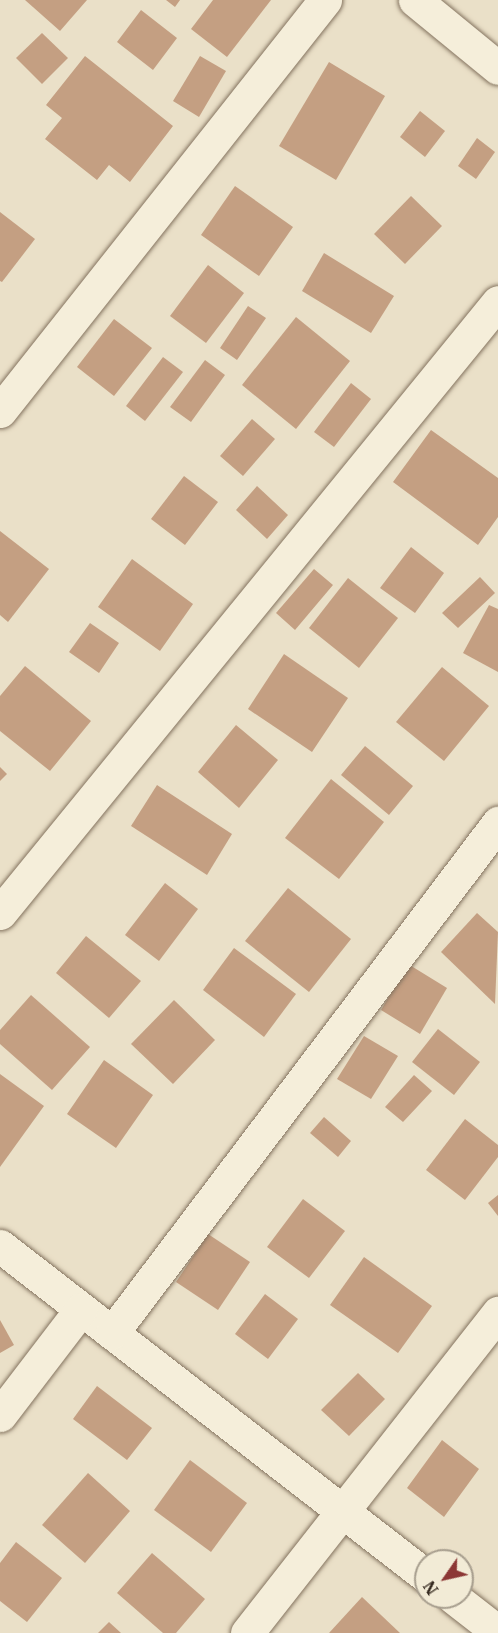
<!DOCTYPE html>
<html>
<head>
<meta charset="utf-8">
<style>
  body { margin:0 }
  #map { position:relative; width:498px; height:1633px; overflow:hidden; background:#eae0c8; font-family:"IBM Plex Serif",serif }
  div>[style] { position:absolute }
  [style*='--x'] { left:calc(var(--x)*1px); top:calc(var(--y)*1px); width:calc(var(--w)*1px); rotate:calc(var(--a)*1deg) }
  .building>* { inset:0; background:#c49f82 }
  .roads { filter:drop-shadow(0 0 2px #84735f) drop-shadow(0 0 2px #84735f) }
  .street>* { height:33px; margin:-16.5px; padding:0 16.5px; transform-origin:16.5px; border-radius:16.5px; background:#f5eeda }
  span { translate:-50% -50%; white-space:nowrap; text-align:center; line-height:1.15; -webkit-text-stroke:4.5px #f2ebd6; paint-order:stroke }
  .north { position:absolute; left:414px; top:1549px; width:60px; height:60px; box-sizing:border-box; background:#f2ebd6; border:2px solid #a79e8e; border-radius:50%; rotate:236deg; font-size:16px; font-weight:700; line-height:24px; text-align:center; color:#362b21 }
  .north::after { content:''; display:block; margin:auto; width:21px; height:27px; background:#8c3735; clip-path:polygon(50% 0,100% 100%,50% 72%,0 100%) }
</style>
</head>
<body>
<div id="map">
  <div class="building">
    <div style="clip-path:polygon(25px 0,87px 0,60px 31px)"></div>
    <div style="clip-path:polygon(166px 0,180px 0,175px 7px)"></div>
    <div style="clip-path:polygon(213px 0,271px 0,227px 57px,191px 29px)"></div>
    <div style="clip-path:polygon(141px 10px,177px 38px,153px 70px,117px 42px)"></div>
    <div style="clip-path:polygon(42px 33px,68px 58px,42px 84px,16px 58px)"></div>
    <div style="clip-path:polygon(85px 56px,173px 126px,130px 182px,109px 165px,97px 180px,45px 139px,62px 118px,46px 105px)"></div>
    <div style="clip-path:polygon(200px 56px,226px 71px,199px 117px,173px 101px)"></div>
    <div style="clip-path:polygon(329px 62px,385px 96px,336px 180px,279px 146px)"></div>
    <div style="clip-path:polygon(420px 111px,445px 131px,425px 157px,400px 137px)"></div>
    <div style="clip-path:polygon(477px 138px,495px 152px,476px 179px,458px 166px)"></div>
    <div style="clip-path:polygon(235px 186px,293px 227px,259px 276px,201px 235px)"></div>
    <div style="clip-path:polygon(411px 196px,442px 226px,405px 264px,374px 234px)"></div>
    <div style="clip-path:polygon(0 212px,35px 239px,2px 282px,0 281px)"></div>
    <div style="clip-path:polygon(324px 253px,394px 296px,371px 333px,302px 291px)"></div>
    <div style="clip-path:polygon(208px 265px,244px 293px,206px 343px,170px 316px)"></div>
    <div style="clip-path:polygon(248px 306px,266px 318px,237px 360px,220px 348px)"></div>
    <div style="clip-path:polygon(296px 317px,350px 361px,296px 429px,242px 385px)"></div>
    <div style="clip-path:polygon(114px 319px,152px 348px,114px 396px,77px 367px)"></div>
    <div style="clip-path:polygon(163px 357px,183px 372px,145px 421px,126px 406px)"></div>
    <div style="clip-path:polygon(205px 360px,225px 375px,191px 422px,170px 407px)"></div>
    <div style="clip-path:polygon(351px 383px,371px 399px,334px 447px,314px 432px)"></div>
    <div style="clip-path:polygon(252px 419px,275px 439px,243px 476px,220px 456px)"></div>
    <div style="clip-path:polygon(431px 430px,498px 478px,498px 517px,478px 545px,393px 482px)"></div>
    <div style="clip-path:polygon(184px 476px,218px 502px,185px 545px,151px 519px)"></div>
    <div style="clip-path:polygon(257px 486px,288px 515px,267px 539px,236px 510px)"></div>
    <div style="clip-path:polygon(0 531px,49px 569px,8px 622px,0 615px)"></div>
    <div style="clip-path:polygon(411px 547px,444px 573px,415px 613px,380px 588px)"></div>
    <div style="clip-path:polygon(132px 559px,193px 604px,160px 651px,98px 607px)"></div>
    <div style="clip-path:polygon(314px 569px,333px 585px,295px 630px,276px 613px)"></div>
    <div style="clip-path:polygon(480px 577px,495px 593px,458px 628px,442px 613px)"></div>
    <div style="clip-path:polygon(348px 578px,398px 618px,359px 668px,309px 628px)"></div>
    <div style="clip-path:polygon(489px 605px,498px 609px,498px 672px,463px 653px)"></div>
    <div style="clip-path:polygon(90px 623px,119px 643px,99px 673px,69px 652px)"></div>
    <div style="clip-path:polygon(284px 654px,348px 698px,312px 752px,248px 709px)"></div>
    <div style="clip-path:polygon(25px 666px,91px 721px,50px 771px,0 731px,0 696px)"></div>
    <div style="clip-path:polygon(442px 667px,489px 706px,444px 761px,396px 722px)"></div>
    <div style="clip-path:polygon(236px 725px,278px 760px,239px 808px,198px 772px)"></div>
    <div style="clip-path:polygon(365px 746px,413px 786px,389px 815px,341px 775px)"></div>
    <div style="clip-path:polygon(0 767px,7px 774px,0 781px)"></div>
    <div style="clip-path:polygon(331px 779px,384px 822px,339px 879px,285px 838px)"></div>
    <div style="clip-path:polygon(157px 785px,232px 834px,207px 875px,131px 826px)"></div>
    <div style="clip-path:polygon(165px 883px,198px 909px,159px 961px,125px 935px)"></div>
    <div style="clip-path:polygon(288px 888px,351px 939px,309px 992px,245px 941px)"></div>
    <div style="clip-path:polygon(477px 913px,498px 932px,495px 1004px,441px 952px)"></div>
    <div style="clip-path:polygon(86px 936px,141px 981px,109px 1018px,56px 973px)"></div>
    <div style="clip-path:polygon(234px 948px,296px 994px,264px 1037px,203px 990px)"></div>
    <div style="clip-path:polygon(408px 964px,447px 988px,420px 1034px,381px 1010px)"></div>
    <div style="clip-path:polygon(31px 995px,90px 1047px,52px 1090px,0 1044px,0 1030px)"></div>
    <div style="clip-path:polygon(174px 1000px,215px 1040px,173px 1084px,131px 1044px)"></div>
    <div style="clip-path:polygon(438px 1029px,480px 1062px,454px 1095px,412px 1062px)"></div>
    <div style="clip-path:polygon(364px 1036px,398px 1056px,371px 1099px,337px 1079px)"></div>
    <div style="clip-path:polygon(104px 1060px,153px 1095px,116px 1148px,67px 1114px)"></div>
    <div style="clip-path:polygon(0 1074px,44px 1106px,0 1167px)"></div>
    <div style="clip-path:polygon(414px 1075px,432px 1091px,403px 1122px,385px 1107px)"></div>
    <div style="clip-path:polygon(324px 1117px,351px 1141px,338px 1157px,310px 1133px)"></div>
    <div style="clip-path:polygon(465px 1119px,498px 1145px,498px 1157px,465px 1200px,426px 1170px)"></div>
    <div style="clip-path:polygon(498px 1195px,498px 1216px,488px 1203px)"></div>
    <div style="clip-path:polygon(303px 1199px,345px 1231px,309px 1278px,267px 1247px)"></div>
    <div style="clip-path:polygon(208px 1234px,250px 1262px,218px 1310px,176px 1282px)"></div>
    <div style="clip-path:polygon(364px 1257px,432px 1306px,398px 1353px,330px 1305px)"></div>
    <div style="clip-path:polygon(265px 1294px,298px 1319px,268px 1359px,235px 1334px)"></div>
    <div style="clip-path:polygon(0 1320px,14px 1345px,0 1353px)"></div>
    <div style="clip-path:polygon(358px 1373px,385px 1399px,349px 1436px,321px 1410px)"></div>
    <div style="clip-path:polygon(97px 1386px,152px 1428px,127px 1460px,73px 1419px)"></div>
    <div style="clip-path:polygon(442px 1440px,479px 1469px,444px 1517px,407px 1488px)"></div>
    <div style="clip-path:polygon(190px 1460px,247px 1503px,211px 1552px,154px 1510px)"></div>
    <div style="clip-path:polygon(88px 1473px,130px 1511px,85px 1563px,42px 1525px)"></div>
    <div style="clip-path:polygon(16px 1542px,62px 1578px,27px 1622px,0 1601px,0 1563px)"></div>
    <div style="clip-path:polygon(152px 1553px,205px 1599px,176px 1633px,163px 1633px,117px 1593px)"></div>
    <div style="clip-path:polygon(362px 1597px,400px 1633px,329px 1633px)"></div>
    <div style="clip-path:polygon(109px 1622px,121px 1633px,98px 1633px)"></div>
  </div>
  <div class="roads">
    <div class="street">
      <div style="--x:415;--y:0;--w:107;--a:39.3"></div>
      <div style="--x:0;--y:411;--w:524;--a:-51.66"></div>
      <div style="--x:0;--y:913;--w:788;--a:-50.82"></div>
      <div style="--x:0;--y:1246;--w:539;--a:37.76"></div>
      <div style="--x:112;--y:1333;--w:640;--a:-52.88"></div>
      <div style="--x:0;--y:1415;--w:133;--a:-52.6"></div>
      <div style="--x:453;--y:1597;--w:57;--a:37.9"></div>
      <div style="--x:247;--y:1633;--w:407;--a:-51.9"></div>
    </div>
  </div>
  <div class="north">N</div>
</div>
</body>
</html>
